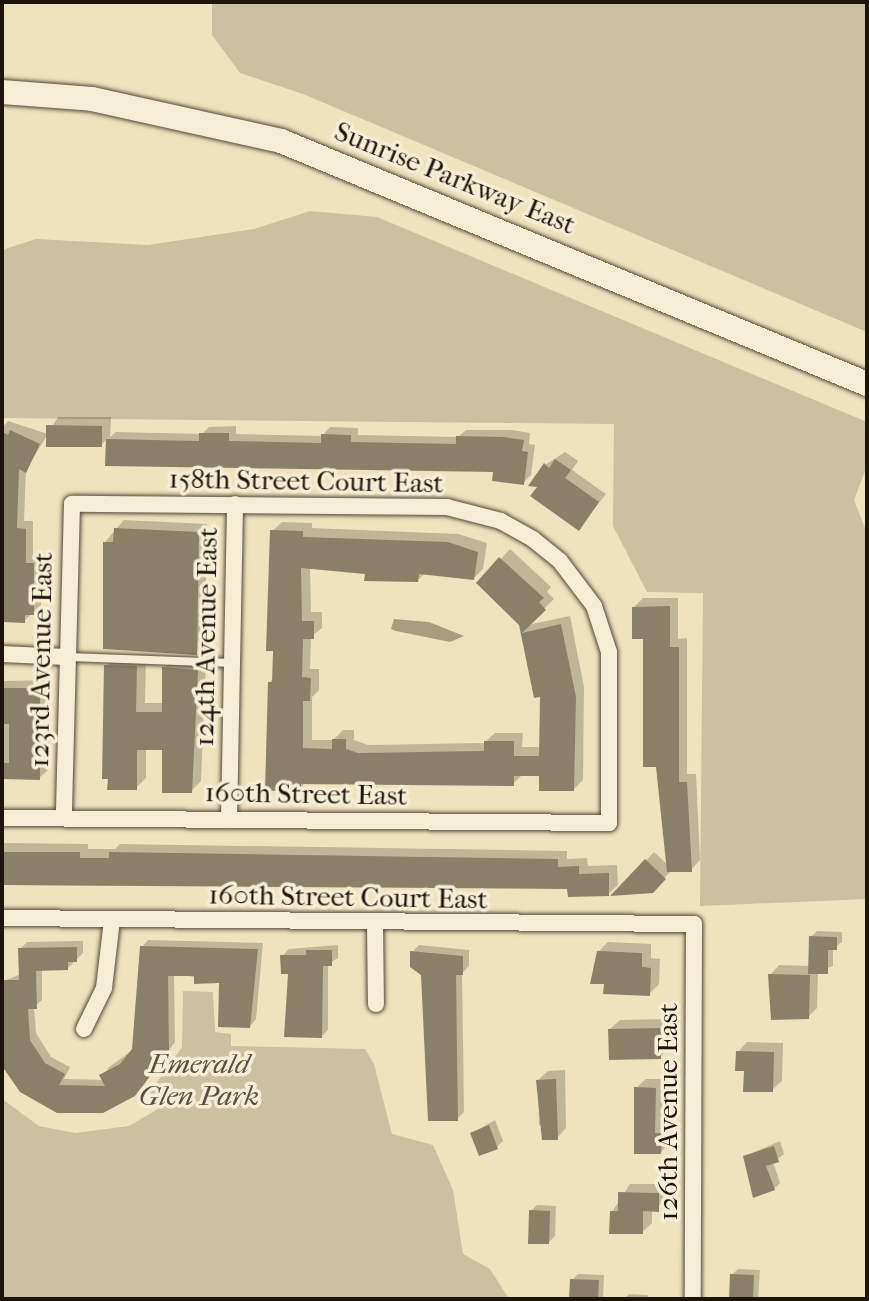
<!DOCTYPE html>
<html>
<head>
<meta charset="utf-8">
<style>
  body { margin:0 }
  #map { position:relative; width:869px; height:1301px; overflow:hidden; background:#efe3bd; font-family:"IM FELL French Canon",serif }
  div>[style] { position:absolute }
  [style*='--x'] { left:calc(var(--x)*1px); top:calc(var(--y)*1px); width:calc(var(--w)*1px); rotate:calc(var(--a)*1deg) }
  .green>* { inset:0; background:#cbc09f }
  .water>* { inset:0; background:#a89d81 }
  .shadow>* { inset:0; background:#0003 }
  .building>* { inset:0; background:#8a8068 }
  .roads { filter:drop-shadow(0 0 2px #524838) drop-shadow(0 0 2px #524838) }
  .lane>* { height:8px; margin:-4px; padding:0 4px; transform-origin:4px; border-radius:4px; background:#f5edd4 }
  .street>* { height:16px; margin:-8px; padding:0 8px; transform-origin:8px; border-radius:8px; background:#f5edd4 }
  .secondary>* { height:24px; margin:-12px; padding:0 12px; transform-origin:12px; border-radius:12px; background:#f5edd4 }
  span { translate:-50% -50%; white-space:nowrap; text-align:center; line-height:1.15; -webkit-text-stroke:7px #f5edd4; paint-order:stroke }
  .street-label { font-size:28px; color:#1d140c }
  .park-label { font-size:28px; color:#5a503f; font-style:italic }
  .frame { position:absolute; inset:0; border:4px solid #1d140c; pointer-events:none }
</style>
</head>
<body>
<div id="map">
  <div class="green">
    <div style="clip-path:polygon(212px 2px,867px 2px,867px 332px,303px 94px,240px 73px,212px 35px)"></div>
    <div style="clip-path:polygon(310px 211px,377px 217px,867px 422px,867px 466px,854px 500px,867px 533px,867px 899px,700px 906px,703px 593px,647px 592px,613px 526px,614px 424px,2px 418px,2px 250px,36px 239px,148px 245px,254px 229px)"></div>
    <div style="clip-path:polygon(183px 991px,213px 992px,215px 1032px,231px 1034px,231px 1046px,365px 1049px,374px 1064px,392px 1134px,433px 1145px,453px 1190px,463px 1254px,490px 1269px,509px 1299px,2px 1299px,2px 1099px,39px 1126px,75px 1133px,129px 1126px,158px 1109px,161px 1105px,146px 1098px,182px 1047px)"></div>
  </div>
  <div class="water">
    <div style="clip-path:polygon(394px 619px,429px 622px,464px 636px,450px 642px,396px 631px,391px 629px)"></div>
  </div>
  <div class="shadow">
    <div style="clip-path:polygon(58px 417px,111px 417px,110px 437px,116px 432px,202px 434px,209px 427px,236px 426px,236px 434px,322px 436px,330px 427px,358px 428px,358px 435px,458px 437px,466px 430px,512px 430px,530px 433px,529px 444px,535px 445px,531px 475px,523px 483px,495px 470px,107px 464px,108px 438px,101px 445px,48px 434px,28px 466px,2px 454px,2px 428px,8px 421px,48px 434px)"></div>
    <div style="clip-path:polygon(565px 452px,578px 461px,572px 470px,606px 494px,579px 528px,540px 485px,545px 465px)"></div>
    <div style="clip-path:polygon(2px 468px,26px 468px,24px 521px,33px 521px,33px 556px,41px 556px,41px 605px,24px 621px,2px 620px)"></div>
    <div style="clip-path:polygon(124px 520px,207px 524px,205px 644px,196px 653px,105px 542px)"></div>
    <div style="clip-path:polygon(282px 522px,312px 523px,312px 528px,458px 534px,487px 543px,483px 569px,474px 578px,425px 573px,418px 580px,310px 567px,311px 612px,322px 612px,322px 628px,311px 637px,310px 669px,319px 669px,319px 690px,312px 697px,312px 740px,333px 740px,343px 730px,354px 730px,354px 740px,368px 745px,484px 743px,495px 733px,523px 733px,522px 747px,541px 747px,542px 695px,535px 696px,521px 624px,479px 583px,510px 549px,551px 587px,547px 592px,554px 599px,527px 625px,570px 616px,584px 687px,583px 780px,574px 789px,541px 774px,523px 774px,513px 784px,306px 782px,300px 788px,270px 682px,274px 678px,272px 531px)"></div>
    <div style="clip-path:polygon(643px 598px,678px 598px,678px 639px,687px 638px,687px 774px,696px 774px,700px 860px,691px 870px,672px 870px,652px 891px,615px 894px,654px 852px,669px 866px,645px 637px,634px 607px)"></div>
    <div style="clip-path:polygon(116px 656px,146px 658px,145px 703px,164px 703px,164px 668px,174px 659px,206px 660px,201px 781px,191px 791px,164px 748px,146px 748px,146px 778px,136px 788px,106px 666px)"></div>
    <div style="clip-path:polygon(49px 680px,49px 769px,39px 778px,2px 777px,2px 681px)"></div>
    <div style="clip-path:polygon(2px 843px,88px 844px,88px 849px,115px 849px,120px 844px,567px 851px,567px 859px,587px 858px,588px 866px,617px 865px,618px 885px,608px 894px,569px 887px,2px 885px)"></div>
    <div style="clip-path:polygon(817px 931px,842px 932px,842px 942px,833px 948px,833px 966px,818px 972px,817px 1008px,808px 1017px,770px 975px,779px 965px,810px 966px,811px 937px)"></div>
    <div style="clip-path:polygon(148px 940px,263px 943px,256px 1019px,250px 1026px,221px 981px,174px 974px,175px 1042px,142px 1087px,103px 1111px,2px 1062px,4px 981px,21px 974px,20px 949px,27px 942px,83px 941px,83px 953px,68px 968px,42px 969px,42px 1000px,34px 1007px,36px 1033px,51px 1057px,70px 1067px,64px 1079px,104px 1080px,108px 1068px,134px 1049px,142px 947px)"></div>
    <div style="clip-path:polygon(608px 942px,651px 944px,651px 958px,660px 959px,659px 984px,649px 994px,606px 983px,598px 952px)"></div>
    <div style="clip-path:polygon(338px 945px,338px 958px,328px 964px,328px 1030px,322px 1036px,282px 956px,289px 949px)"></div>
    <div style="clip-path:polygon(419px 945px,469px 950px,469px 966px,462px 973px,464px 1112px,457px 1119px,423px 974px,412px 952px)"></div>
    <div style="clip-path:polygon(670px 1019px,670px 1047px,660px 1057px,610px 1029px,620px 1020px)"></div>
    <div style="clip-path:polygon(747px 1042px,783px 1043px,782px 1081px,772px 1090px,746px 1069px,738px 1052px)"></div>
    <div style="clip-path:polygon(565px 1070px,566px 1128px,557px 1138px,539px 1125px,538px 1080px,548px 1071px)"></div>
    <div style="clip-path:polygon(646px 1079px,665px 1079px,664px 1124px,671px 1124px,670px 1142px,661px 1152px,636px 1088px)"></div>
    <div style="clip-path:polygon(495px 1120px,503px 1141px,497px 1147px,472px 1133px)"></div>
    <div style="clip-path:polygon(780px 1141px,784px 1154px,773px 1162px,780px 1183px,774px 1189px,745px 1156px)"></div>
    <div style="clip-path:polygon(630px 1184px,668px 1184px,667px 1200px,652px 1210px,652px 1223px,642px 1232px,612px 1212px)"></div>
    <div style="clip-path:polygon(537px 1205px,556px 1206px,555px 1236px,549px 1242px,531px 1211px)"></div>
    <div style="clip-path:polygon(738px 1269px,760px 1270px,758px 1299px,738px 1299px,732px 1275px)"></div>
    <div style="clip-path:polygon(578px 1274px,604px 1275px,603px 1299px,571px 1299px,572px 1280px)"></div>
    <div style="clip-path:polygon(629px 1294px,648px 1295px,648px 1299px,624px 1299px)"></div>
  </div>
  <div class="building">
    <div style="clip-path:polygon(46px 425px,102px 426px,102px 447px,46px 447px)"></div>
    <div style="clip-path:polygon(10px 430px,40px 444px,26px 473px,19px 469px,17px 528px,26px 529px,26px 563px,34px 563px,34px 615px,25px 615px,25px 623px,2px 622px,2px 432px,8px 435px)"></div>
    <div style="clip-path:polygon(199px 433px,229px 433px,229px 441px,321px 443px,321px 434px,351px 435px,351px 442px,456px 444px,456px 436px,503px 437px,524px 440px,522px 451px,528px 452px,524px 485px,492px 481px,493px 472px,105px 466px,106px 439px,199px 441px)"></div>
    <div style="clip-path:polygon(555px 459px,571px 470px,565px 478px,599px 502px,579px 531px,530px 496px,537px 487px,528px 486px,544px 463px,549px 468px)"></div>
    <div style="clip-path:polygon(114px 528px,199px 532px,197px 655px,103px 649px,103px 542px,113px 542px)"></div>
    <div style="clip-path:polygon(270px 530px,303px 531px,303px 537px,448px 542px,478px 552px,474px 580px,419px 574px,418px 582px,364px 581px,365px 574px,301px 568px,302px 621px,314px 621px,314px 639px,303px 639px,302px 677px,311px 678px,310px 701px,303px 701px,303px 748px,332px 749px,332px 739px,346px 739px,346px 749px,358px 753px,484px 751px,484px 741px,514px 741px,514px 756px,539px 756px,540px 697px,534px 698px,519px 625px,476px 583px,499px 557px,544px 598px,539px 602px,546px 610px,522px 633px,561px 624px,576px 697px,574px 791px,539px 791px,539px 776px,514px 776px,514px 786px,301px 784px,301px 790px,265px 791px,268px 682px,272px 682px,273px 651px,266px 651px)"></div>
    <div style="clip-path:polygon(670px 606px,670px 647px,679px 647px,679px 782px,687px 782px,692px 872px,667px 872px,656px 767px,643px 767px,643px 639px,632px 639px,632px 607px)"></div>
    <div style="clip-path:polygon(104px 665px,137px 666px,136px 712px,162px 712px,162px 667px,198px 670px,192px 793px,162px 793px,162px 750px,137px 750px,137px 790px,107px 790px,108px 779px,102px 779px)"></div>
    <div style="clip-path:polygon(3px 688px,40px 688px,40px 780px,2px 779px,2px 763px,9px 763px,9px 724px,2px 724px)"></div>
    <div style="clip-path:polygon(2px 852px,80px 852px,80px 858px,109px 858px,109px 852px,558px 859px,558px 867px,579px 866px,579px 874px,609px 873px,609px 896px,568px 897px,567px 889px,2px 885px)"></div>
    <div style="clip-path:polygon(645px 859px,666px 879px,653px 893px,610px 896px)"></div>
    <div style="clip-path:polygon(809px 936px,837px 937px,837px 950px,828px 950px,828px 974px,808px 974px)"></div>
    <div style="clip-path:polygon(140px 946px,258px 949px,250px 1028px,218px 1027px,219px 983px,194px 984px,194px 976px,168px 976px,169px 1051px,135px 1096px,103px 1113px,57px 1113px,20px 1092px,2px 1066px,2px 980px,19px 980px,18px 948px,77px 947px,77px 962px,68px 962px,68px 970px,36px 971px,37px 1009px,28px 1009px,30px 1040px,45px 1063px,65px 1074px,59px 1085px,105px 1086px,99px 1075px,120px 1064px,132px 1049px)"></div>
    <div style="clip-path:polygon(306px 950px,332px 950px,332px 966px,323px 966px,322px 1038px,284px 1037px,288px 974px,281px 974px,280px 955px,306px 955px)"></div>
    <div style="clip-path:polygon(410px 951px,463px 956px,463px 975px,456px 975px,458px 1121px,428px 1121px,421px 975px,410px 967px)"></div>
    <div style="clip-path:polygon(597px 951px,642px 953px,642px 967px,651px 968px,650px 996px,603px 994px,604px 984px,590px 984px)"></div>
    <div style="clip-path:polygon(768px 974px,810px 975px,809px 1019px,771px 1020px)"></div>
    <div style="clip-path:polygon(661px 1028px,661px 1059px,609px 1060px,608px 1029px)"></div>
    <div style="clip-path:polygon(736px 1051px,774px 1052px,773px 1092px,743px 1092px,744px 1071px,735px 1071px)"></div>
    <div style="clip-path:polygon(556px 1079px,558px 1140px,542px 1140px,536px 1080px)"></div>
    <div style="clip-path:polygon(634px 1087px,656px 1088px,655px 1133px,662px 1133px,661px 1154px,634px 1154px)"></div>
    <div style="clip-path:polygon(489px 1125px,498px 1149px,479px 1156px,470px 1133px)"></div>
    <div style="clip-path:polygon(774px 1146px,779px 1162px,766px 1166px,775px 1190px,753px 1198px,743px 1156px)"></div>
    <div style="clip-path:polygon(618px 1192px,659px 1193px,659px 1212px,643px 1211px,643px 1234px,609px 1234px,610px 1211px,618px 1211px)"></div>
    <div style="clip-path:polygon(529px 1210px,550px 1211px,549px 1244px,528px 1244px)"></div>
    <div style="clip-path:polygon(730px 1274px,754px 1275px,753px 1299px,729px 1299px)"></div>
    <div style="clip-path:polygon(570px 1279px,599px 1280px,598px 1299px,569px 1299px)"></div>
  </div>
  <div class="roads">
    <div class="lane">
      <div style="--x:69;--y:657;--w:163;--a:2.1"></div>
    </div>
    <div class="street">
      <div style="--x:2;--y:654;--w:64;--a:2.7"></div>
      <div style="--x:2;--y:818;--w:607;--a:0.47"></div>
      <div style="--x:609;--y:823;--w:171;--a:-90"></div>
      <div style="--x:609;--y:652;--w:48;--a:-108.1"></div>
      <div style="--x:594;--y:606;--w:56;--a:-127.1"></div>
      <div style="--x:560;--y:561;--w:35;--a:-141"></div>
      <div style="--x:533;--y:539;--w:37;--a:-151"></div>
      <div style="--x:501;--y:521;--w:56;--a:-165.5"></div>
      <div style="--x:447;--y:507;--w:375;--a:-179.5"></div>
      <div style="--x:72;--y:504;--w:314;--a:91.5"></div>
      <div style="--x:229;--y:820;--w:316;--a:-88.9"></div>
      <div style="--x:2;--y:918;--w:692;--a:0.5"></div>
      <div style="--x:694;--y:924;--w:375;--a:90.2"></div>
      <div style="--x:375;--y:925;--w:79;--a:89.3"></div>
      <div style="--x:84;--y:1029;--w:46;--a:-64"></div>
      <div style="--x:104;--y:988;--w:68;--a:-83.3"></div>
    </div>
    <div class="secondary">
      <div style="--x:2;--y:92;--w:90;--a:4.4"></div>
      <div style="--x:92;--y:99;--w:194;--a:12.5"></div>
      <div style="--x:281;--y:141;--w:634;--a:22.52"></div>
    </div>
  </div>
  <div class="street-label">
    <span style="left:455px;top:178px;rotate:22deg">Sunrise Parkway East</span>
    <span style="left:306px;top:481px;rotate:1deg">158th Street Court East</span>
    <span style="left:206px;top:637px;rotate:-89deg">124th Avenue East</span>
    <span style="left:41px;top:660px;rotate:-89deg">123rd Avenue East</span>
    <span style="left:306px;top:794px;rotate:1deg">160th Street East</span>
    <span style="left:348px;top:897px;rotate:1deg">160th Street Court East</span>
    <span style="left:668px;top:1112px;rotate:-90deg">126th Avenue East</span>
  </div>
  <div class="park-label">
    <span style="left:199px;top:1080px">Emerald<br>Glen Park</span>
  </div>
  <div class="frame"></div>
</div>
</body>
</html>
